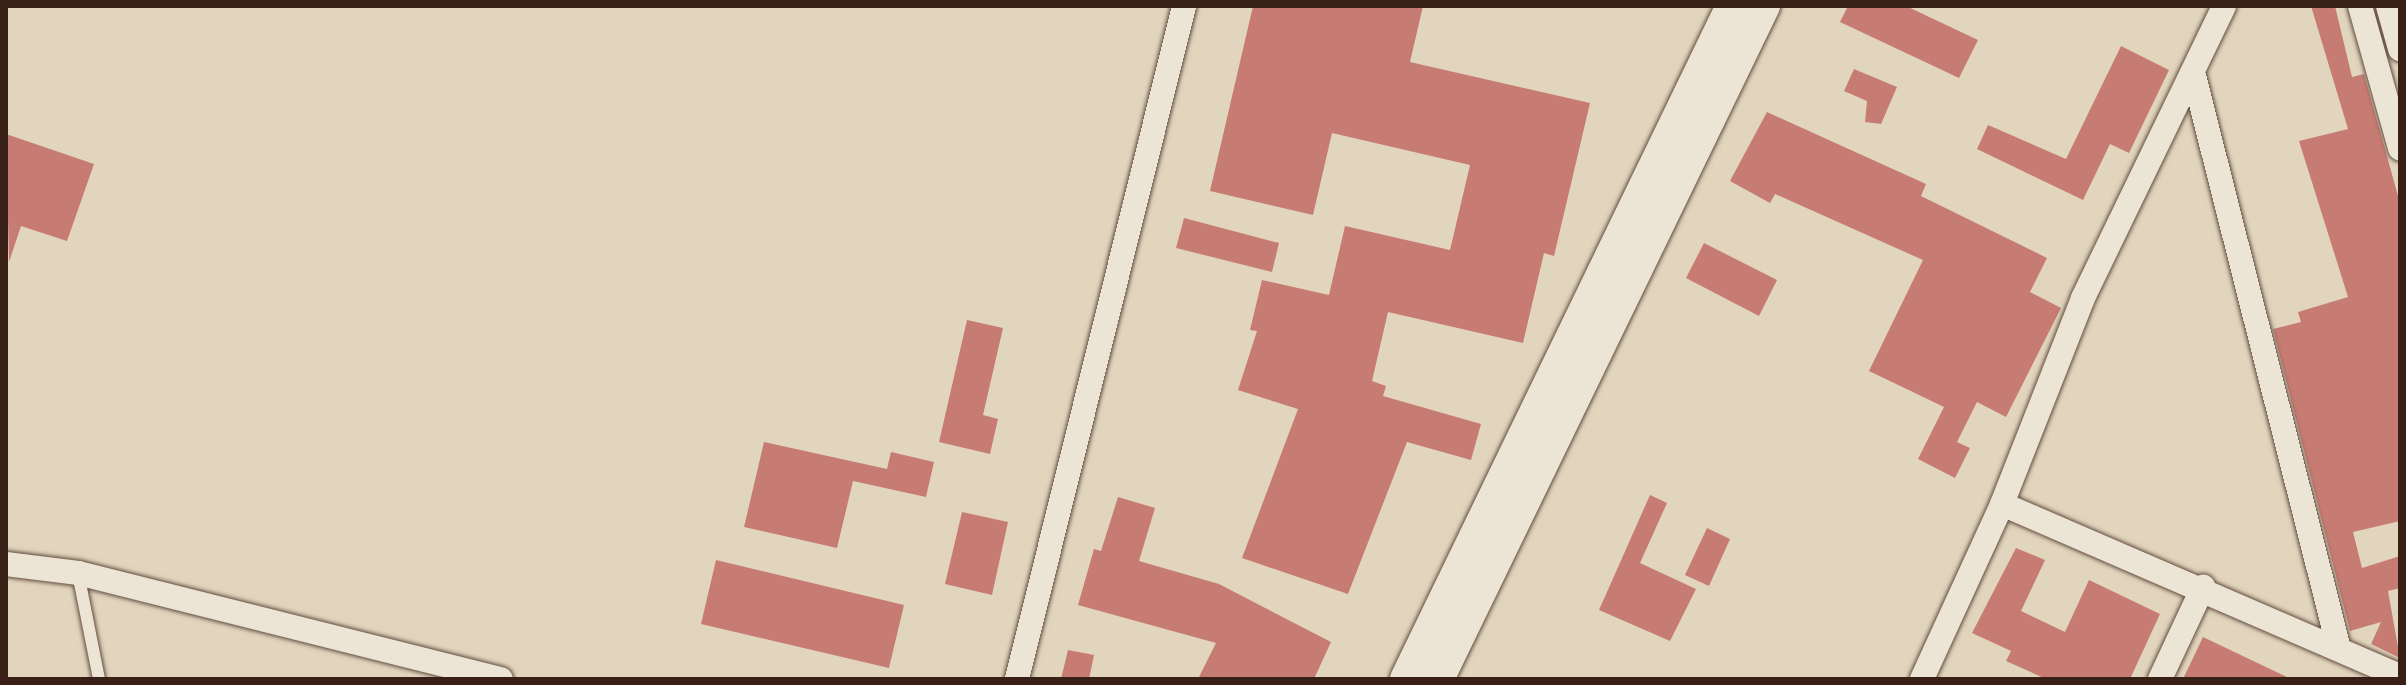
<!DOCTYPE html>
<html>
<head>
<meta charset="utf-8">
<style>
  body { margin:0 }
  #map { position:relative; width:2406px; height:685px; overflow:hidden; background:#e2d5bd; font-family:"IM FELL French Canon",serif }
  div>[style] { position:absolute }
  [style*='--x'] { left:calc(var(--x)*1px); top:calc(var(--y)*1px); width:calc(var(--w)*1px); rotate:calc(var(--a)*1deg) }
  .building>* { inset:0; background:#c77c73 }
  .roads { filter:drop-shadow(0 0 2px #624d40) drop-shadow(0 0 2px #624d40) }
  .lane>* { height:12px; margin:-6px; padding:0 6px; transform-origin:6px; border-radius:6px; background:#ece4d4 }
  .street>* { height:24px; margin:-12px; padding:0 12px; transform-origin:12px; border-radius:12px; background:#ece4d4 }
  .secondary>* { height:32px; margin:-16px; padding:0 16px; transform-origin:16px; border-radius:16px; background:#ece4d4 }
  span { translate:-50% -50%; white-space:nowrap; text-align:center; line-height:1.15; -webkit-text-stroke:8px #ece4d4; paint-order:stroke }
  .frame { position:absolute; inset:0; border:8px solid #382016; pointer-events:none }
</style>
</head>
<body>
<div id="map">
  <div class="building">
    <div style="clip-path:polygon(1253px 6px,1423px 6px,1410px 62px,1590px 103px,1554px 256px,1544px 253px,1523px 343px,1388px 312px,1372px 381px,1386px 386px,1383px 396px,1481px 424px,1471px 460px,1407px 442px,1348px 594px,1242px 558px,1298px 409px,1238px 390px,1257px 331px,1250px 330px,1262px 280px,1329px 295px,1345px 226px,1450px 250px,1470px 165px,1332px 133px,1313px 215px,1210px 191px)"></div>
    <div style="clip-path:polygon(1848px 6px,1906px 6px,1978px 40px,1959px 78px,1840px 22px)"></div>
    <div style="clip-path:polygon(2311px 6px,2335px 6px,2352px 77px,2364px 74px,2400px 203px,2400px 521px,2353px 532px,2362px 568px,2400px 556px,2400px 588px,2388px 591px,2400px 658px,2371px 644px,2381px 622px,2350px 631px,2273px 329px,2301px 322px,2298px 312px,2348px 297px,2299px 141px,2348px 129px)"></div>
    <div style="clip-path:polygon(2121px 46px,2169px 70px,2129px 153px,2110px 144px,2083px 200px,1977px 149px,1988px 125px,2066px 159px)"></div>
    <div style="clip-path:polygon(1854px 69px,1897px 87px,1881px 124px,1865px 122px,1867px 101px,1844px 91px)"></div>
    <div style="clip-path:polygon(1767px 112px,1926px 184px,1921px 196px,2047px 258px,2030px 292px,2061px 308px,2006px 417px,1977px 402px,1957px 442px,1970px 448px,1955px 478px,1918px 459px,1944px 407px,1869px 371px,1923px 260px,1775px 194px,1770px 203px,1730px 181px)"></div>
    <div style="clip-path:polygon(6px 134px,94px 164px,67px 241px,21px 226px,9px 262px)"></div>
    <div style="clip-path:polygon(1184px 218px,1279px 243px,1272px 272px,1176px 248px)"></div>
    <div style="clip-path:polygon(1704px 243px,1777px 280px,1759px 316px,1686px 278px)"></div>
    <div style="clip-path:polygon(967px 320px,1003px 328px,983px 415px,998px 419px,990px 454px,939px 442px)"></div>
    <div style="clip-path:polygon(764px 442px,887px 469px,891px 452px,934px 462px,926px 497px,853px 481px,837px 548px,744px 527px)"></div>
    <div style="clip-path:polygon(1650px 495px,1667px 503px,1640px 563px,1696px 589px,1670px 641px,1599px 610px)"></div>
    <div style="clip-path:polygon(1118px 497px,1155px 508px,1139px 561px,1219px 584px,1331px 642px,1314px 679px,1198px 679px,1216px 643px,1078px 605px,1094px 549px,1101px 551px)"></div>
    <div style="clip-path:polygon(962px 512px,1008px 522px,992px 595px,945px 584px)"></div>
    <div style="clip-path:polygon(1707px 528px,1730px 539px,1709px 586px,1685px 575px)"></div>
    <div style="clip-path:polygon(2016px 548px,2045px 560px,2021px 611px,2065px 632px,2089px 580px,2160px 614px,2130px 679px,2046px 679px,2006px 661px,2011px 651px,1972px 633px)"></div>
    <div style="clip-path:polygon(716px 560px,904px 605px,889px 668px,701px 624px)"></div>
    <div style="clip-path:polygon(2203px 637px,2291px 679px,2183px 679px)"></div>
    <div style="clip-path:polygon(1068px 650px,1094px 655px,1089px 679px,1061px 679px)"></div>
  </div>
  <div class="roads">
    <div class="lane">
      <div style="--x:78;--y:573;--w:108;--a:78.8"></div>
    </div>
    <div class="street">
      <div style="--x:2360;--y:6;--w:148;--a:74.3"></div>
      <div style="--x:2388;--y:6;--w:45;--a:74.4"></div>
      <div style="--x:2193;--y:72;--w:591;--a:75.8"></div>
      <div style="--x:2002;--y:504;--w:434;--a:23.4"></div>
      <div style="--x:6;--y:564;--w:73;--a:7.1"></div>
      <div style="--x:78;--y:573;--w:436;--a:14.1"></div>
      <div style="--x:1017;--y:679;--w:693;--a:-76.06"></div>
      <div style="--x:1922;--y:679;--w:192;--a:-65.4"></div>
      <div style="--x:2002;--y:504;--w:221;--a:-68.5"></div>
      <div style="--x:2083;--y:298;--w:324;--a:-64.2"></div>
      <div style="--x:2160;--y:679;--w:102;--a:-64.9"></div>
    </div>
    <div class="secondary">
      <div style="--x:1406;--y:679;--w:748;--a:-64.15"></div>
      <div style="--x:1438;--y:679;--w:748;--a:-64.15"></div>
    </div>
  </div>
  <div class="frame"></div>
</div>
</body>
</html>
